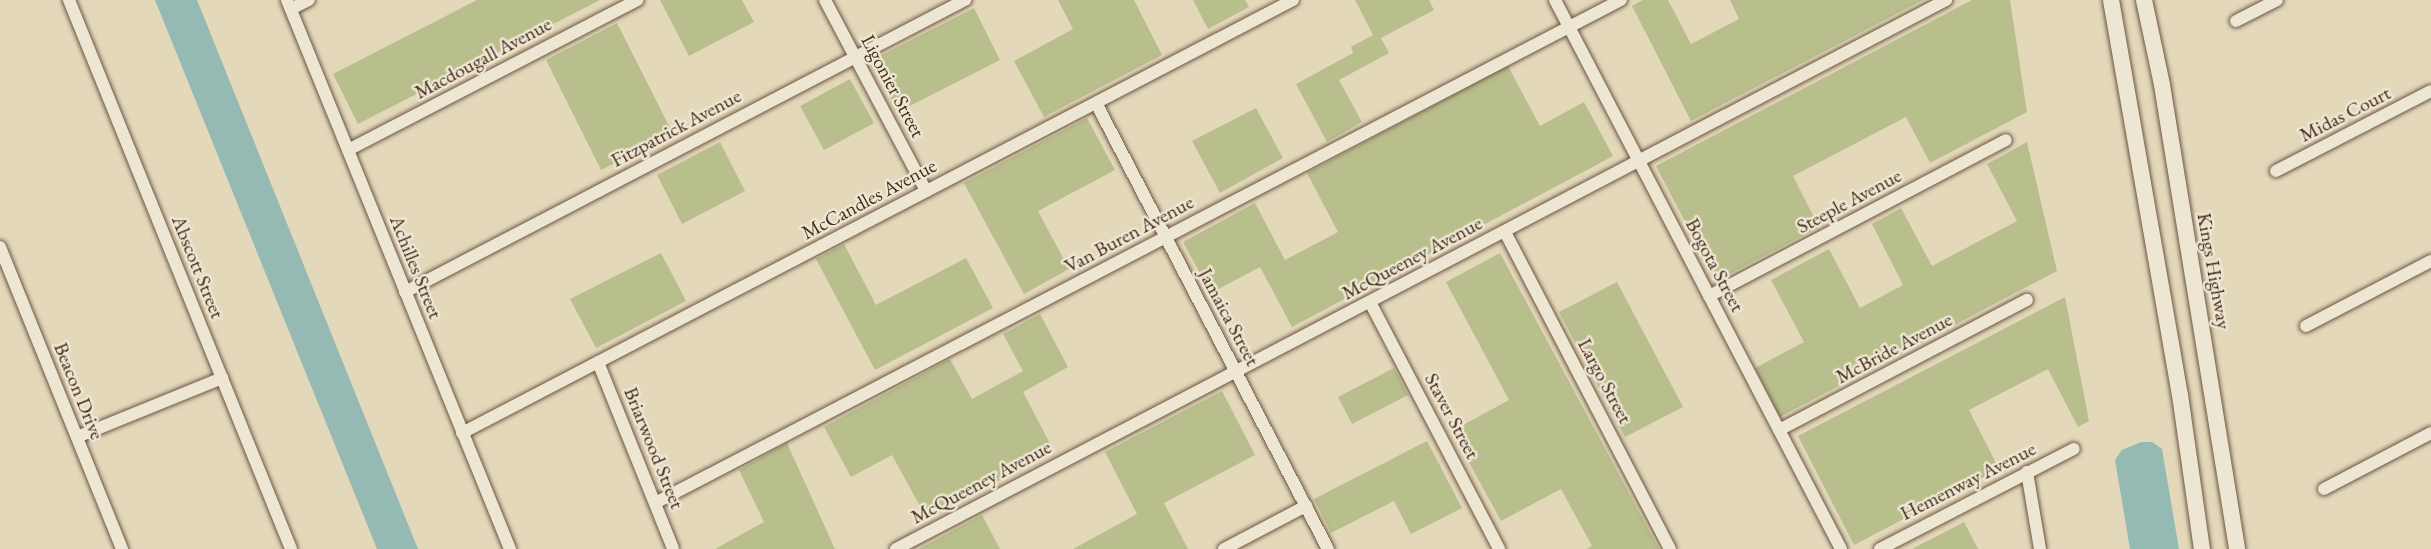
<!DOCTYPE html>
<html>
<head>
<meta charset="utf-8">
<style>
  body { margin:0 }
  #map { position:relative; width:2431px; height:549px; overflow:hidden; background:#e4d8bb; font-family:"EB Garamond",serif }
  div>[style] { position:absolute }
  [style*='--x'] { left:calc(var(--x)*1px); top:calc(var(--y)*1px); width:calc(var(--w)*1px); rotate:calc(var(--a)*1deg) }
  .green>* { inset:0; background:#b9be8d }
  .water>* { inset:0; background:#95b9b3 }
  .roads { filter:drop-shadow(0 0 2px #6b5640) drop-shadow(0 0 2px #6b5640) }
  .minor>* { height:12px; margin:-6px; padding:0 6px; transform-origin:6px; border-radius:6px; background:#ede6d3 }
  .secondary>* { height:16px; margin:-8px; padding:0 8px; transform-origin:8px; border-radius:8px; background:#ede6d3 }
  span { translate:-50% -50%; white-space:nowrap; text-align:center; line-height:1.15; -webkit-text-stroke:5px #ede6d3; paint-order:stroke }
  .street-label { font-size:20px; color:#432a17 }
</style>
</head>
<body>
<div id="map">
  <div class="green">
    <div style="clip-path:polygon(477px 0,600px 0,358px 124px,333px 74px)"></div>
    <div style="clip-path:polygon(660px 0,742px 0,754px 22px,689px 56px)"></div>
    <div style="clip-path:polygon(1058px 0,1134px 0,1162px 55px,1044px 117px,1014px 61px,1073px 29px)"></div>
    <div style="clip-path:polygon(1193px 0,1245px 0,1249px 7px,1208px 29px)"></div>
    <div style="clip-path:polygon(1355px 0,1429px 0,1434px 10px,1381px 38px,1389px 53px,1339px 80px,1362px 122px,1327px 142px,1296px 84px,1353px 53px,1351px 47px,1373px 35px)"></div>
    <div style="clip-path:polygon(1643px 0,1668px 0,1691px 44px,1739px 19px,1730px 0,1923px 0,1691px 121px,1632px 6px)"></div>
    <div style="clip-path:polygon(1972px 0,2010px 0,2027px 112px,1930px 163px,1906px 117px,1793px 176px,1819px 227px,1716px 281px,1656px 166px)"></div>
    <div style="clip-path:polygon(974px 8px,1000px 60px,898px 112px,872px 60px)"></div>
    <div style="clip-path:polygon(617px 23px,673px 134px,601px 170px,546px 60px)"></div>
    <div style="clip-path:polygon(1508px 66px,1540px 126px,1584px 102px,1613px 156px,1292px 327px,1260px 267px,1211px 293px,1183px 242px,1255px 203px,1285px 260px,1338px 232px,1307px 173px)"></div>
    <div style="clip-path:polygon(850px 79px,874px 123px,824px 150px,800px 106px)"></div>
    <div style="clip-path:polygon(1256px 108px,1283px 158px,1220px 193px,1192px 141px)"></div>
    <div style="clip-path:polygon(1087px 118px,1115px 170px,1038px 211px,1069px 269px,1024px 294px,964px 183px)"></div>
    <div style="clip-path:polygon(720px 142px,745px 191px,682px 224px,657px 175px)"></div>
    <div style="clip-path:polygon(2027px 142px,2057px 271px,1780px 417px,1755px 368px,1804px 342px,1771px 280px,1829px 249px,1860px 308px,1903px 285px,1872px 224px,1901px 208px,1932px 266px,2017px 221px,1987px 164px)"></div>
    <div style="clip-path:polygon(844px 244px,876px 305px,966px 258px,993px 308px,875px 370px,816px 259px)"></div>
    <div style="clip-path:polygon(661px 253px,686px 301px,596px 348px,570px 299px)"></div>
    <div style="clip-path:polygon(1500px 253px,1659px 549px,1587px 549px,1592px 546px,1561px 489px,1501px 521px,1452px 431px,1509px 400px,1446px 282px)"></div>
    <div style="clip-path:polygon(1617px 282px,1683px 407px,1625px 437px,1559px 312px)"></div>
    <div style="clip-path:polygon(2065px 297px,2089px 421px,2078px 427px,2048px 369px,1969px 410px,1999px 469px,1854px 545px,1798px 436px)"></div>
    <div style="clip-path:polygon(1040px 314px,1068px 367px,1023px 392px,1054px 451px,927px 519px,892px 455px,851px 477px,824px 427px,950px 359px,972px 399px,1023px 371px,1003px 334px)"></div>
    <div style="clip-path:polygon(1394px 368px,1408px 395px,1352px 424px,1338px 397px)"></div>
    <div style="clip-path:polygon(1222px 391px,1255px 455px,1164px 503px,1188px 549px,1073px 549px,1137px 514px,1105px 452px)"></div>
    <div style="clip-path:polygon(1427px 441px,1462px 508px,1411px 534px,1394px 501px,1331px 533px,1314px 499px)"></div>
    <div style="clip-path:polygon(787px 443px,835px 549px,715px 549px,764px 522px,739px 470px)"></div>
    <div style="clip-path:polygon(982px 515px,1000px 549px,919px 549px)"></div>
    <div style="clip-path:polygon(1964px 522px,1978px 549px,1912px 549px)"></div>
  </div>
  <div class="water">
    <div style="clip-path:polygon(155px 0,197px 0,418px 549px,377px 549px)"></div>
    <div style="clip-path:polygon(2141px 442px,2152px 442px,2162px 449px,2179px 549px,2130px 549px,2115px 460px,2122px 450px)"></div>
  </div>
  <div class="roads">
    <div class="minor">
      <div style="--x:69;--y:0;--w:592;--a:67.98"></div>
      <div style="--x:287;--y:0;--w:593;--a:67.89"></div>
      <div style="--x:825;--y:0;--w:216;--a:62.1"></div>
      <div style="--x:1555;--y:0;--w:619;--a:62.48"></div>
      <div style="--x:291;--y:9;--w:20;--a:-27"></div>
      <div style="--x:2236;--y:21;--w:46;--a:-27.1"></div>
      <div style="--x:1096;--y:103;--w:503;--a:62.52"></div>
      <div style="--x:348;--y:150;--w:326;--a:-27.4"></div>
      <div style="--x:2276;--y:171;--w:174;--a:-27.3"></div>
      <div style="--x:1505;--y:232;--w:357;--a:62.5"></div>
      <div style="--x:0;--y:247;--w:326;--a:68"></div>
      <div style="--x:405;--y:292;--w:632;--a:-27.54"></div>
      <div style="--x:1709;--y:296;--w:335;--a:-27.7"></div>
      <div style="--x:1370;--y:302;--w:279;--a:62.4"></div>
      <div style="--x:2306;--y:326;--w:141;--a:-27.5"></div>
      <div style="--x:598;--y:362;--w:201;--a:68.1"></div>
      <div style="--x:1779;--y:430;--w:280;--a:-27.7"></div>
      <div style="--x:462;--y:433;--w:937;--a:-27.52"></div>
      <div style="--x:77;--y:437;--w:157;--a:-22.1"></div>
      <div style="--x:2027;--y:472;--w:78;--a:80.4"></div>
      <div style="--x:2324;--y:489;--w:121;--a:-27.6"></div>
      <div style="--x:655;--y:503;--w:1089;--a:-27.51"></div>
      <div style="--x:896;--y:549;--w:1185;--a:-27.6"></div>
      <div style="--x:1224;--y:549;--w:93;--a:-27.7"></div>
      <div style="--x:1880;--y:549;--w:218;--a:-27.3"></div>
    </div>
    <div class="secondary">
      <div style="--x:2111;--y:0;--w:401;--a:80.1"></div>
      <div style="--x:2180;--y:395;--w:156;--a:81.9"></div>
      <div style="--x:2144;--y:0;--w:87;--a:78"></div>
      <div style="--x:2162;--y:85;--w:470;--a:80.8"></div>
    </div>
  </div>
  <div class="street-label">
    <span style="left:483px;top:58px;rotate:-28deg">Macdougall Avenue</span>
    <span style="left:893px;top:86px;rotate:62deg">Ligonier Street</span>
    <span style="left:2345px;top:114px;rotate:-27deg">Midas Court</span>
    <span style="left:676px;top:128px;rotate:-28deg">Fitzpatrick Avenue</span>
    <span style="left:869px;top:199px;rotate:-28deg">McCandles Avenue</span>
    <span style="left:1849px;top:201px;rotate:-28deg">Steeple Avenue</span>
    <span style="left:1129px;top:234px;rotate:-28deg">Van Buren Avenue</span>
    <span style="left:1412px;top:258px;rotate:-28deg">McQueeney Avenue</span>
    <span style="left:1715px;top:265px;rotate:62deg">Bogota Street</span>
    <span style="left:198px;top:267px;rotate:68deg">Abscott Street</span>
    <span style="left:416px;top:267px;rotate:68deg">Achilles Street</span>
    <span style="left:2214px;top:271px;rotate:80deg">Kings Highway</span>
    <span style="left:1229px;top:317px;rotate:62deg">Jamaica Street</span>
    <span style="left:1894px;top:348px;rotate:-28deg">McBride Avenue</span>
    <span style="left:1605px;top:381px;rotate:62deg">Largo Street</span>
    <span style="left:79px;top:391px;rotate:68deg">Beacon Drive</span>
    <span style="left:1452px;top:416px;rotate:62deg">Staver Street</span>
    <span style="left:654px;top:448px;rotate:68deg">Briarwood Street</span>
    <span style="left:1968px;top:481px;rotate:-27deg">Hemenway Avenue</span>
    <span style="left:981px;top:482px;rotate:-28deg">McQueeney Avenue</span>
  </div>
</div>
</body>
</html>
